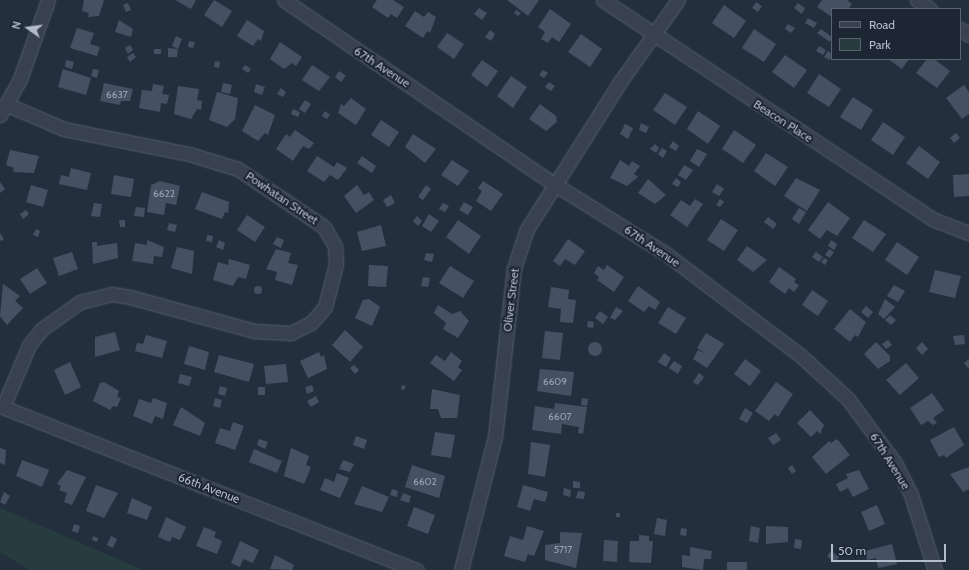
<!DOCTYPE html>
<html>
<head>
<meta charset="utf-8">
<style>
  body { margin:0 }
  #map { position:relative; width:969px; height:570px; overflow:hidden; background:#242f3e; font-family:Cabin,sans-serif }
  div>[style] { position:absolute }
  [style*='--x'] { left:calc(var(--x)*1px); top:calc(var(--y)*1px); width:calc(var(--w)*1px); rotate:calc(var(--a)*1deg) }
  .green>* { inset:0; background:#263c3f }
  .building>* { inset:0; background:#455162 }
  .round { border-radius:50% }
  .roads { filter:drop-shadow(0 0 1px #565f6c) drop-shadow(0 0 1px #565f6c) }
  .minor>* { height:13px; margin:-6.5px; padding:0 6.5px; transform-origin:6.5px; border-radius:6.5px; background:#38414e }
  span { translate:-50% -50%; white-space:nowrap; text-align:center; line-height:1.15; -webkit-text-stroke:4px #1d2633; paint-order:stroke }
  .number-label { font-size:10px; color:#98a1af }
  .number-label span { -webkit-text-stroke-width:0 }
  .street-label { font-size:12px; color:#b4bcc9 }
  .legend { position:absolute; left:831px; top:8px; width:130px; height:52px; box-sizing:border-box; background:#1d2633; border:1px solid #59626f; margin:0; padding:5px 7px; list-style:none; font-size:12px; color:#b4bcc9 }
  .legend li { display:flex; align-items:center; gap:8px; height:20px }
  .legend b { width:20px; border:1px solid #59626f }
  .north { position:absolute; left:8px; top:8px; width:40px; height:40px; -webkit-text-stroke:3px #1d2633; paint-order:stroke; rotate:284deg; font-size:11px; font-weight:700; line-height:16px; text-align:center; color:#b4bcc9 }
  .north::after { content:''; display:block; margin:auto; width:14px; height:18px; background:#b4bcc9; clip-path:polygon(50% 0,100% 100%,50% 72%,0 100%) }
  .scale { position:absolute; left:831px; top:544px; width:115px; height:18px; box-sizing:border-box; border:2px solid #b4bcc9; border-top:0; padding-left:5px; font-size:12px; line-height:14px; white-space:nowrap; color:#b4bcc9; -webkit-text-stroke:3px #1d2633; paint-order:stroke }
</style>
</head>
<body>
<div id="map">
  <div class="green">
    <div style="clip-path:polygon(0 508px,19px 516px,143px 570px,30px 570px,0 552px)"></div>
  </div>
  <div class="building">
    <div style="clip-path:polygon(84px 0,104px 0,99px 16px,88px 17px,89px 13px,82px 11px)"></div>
    <div style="clip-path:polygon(175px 0,196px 0,191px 9px)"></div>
    <div style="clip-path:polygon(214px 0,232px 11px,222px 27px,204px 15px)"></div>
    <div style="clip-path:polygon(377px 0,393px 0,404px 7px,397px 18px,391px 14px,388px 18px,372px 7px)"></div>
    <div style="clip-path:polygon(507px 0,539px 0,528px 16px)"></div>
    <div style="clip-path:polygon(822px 0,847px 0,852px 4px,848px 9px,832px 9px,832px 17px,817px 7px)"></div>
    <div style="clip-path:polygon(756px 2px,762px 6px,758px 12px,752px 8px)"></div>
    <div style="clip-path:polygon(128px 3px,131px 10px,126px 12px,123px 5px)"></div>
    <div style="clip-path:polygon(798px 3px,805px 8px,802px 14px,794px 8px)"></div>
    <div style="clip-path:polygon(724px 5px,746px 21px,734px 38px,712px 23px)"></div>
    <div style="clip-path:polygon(479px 8px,487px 13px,482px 20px,474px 14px)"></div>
    <div style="clip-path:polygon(550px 9px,571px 24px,559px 42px,552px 37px,548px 43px,541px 39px,545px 32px,538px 27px)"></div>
    <div style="clip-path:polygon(516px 10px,521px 13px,518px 16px,514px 13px)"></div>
    <div style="clip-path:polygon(415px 11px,424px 17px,428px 12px,436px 17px,430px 33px,427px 31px,423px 38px,405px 26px)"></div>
    <div style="clip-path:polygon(808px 18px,817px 23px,814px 28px,805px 23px)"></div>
    <div style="clip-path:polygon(119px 20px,133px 29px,131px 37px,115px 32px)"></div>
    <div style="clip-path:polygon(247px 20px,264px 31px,261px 41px,258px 39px,253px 46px,237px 36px)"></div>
    <div style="clip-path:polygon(788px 24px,795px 28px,791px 33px,785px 29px)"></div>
    <div style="clip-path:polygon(77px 28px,94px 33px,90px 44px,100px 47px,97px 56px,70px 48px)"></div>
    <div style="clip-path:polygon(754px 29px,776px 44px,764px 62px,742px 48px)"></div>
    <div style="clip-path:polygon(821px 29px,832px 37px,830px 42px,817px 33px)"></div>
    <div style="clip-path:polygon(490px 30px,495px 34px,491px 41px,485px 37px)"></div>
    <div style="clip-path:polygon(447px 33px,464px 44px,454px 59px,437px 47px)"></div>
    <div style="clip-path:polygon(581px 34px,602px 49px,590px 67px,568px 52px)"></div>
    <div style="clip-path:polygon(176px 36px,182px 39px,178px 49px,172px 46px)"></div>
    <div style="clip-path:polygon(189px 41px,195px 42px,193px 48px,188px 47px)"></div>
    <div style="clip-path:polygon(280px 42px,302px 57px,296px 66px,292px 63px,284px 69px,270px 59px)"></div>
    <div style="clip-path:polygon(130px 45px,133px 50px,128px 54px,125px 48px)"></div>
    <div style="clip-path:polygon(819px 46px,826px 50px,823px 55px,816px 51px)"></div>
    <div style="clip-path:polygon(168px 48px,178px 49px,177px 57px,168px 57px)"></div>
    <div style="clip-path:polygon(154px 49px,161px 49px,161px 54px,154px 54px)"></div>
    <div style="clip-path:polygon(828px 51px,832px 54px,830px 60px,824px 57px)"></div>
    <div style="clip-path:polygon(133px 53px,136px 57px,130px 62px,127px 57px)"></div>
    <div style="clip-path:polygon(785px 55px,807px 70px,794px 88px,772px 72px)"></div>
    <div style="clip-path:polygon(888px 59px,909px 59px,902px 69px)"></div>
    <div style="clip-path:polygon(927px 59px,934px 59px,950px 71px,937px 88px,916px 73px)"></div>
    <div style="clip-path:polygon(66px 60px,74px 62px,72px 69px,65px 67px)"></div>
    <div style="clip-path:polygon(482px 60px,498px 71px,487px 87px,471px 75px)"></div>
    <div style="clip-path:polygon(215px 61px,220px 62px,219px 68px,214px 67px)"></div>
    <div style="clip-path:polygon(245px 65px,251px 69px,248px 73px,242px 69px)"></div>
    <div style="clip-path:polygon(312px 65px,330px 77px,319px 91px,302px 80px)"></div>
    <div style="clip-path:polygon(63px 69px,91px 78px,86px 95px,58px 87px)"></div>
    <div style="clip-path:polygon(93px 69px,99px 70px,97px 78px,91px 76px)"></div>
    <div style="clip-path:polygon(543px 70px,548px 73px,544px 78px,539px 75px)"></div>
    <div style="clip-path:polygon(339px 71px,346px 76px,341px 82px,335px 77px)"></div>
    <div style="clip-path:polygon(819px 74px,841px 89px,829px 107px,807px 93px)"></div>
    <div style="clip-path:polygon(511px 76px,527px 87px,513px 108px,497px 96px)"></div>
    <div style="clip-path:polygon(549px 82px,555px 86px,551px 91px,545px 87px)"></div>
    <div style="clip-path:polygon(104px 83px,133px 89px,130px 101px,121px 101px,120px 105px,100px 101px)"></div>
    <div style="clip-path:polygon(223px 83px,232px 85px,230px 94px,221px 92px)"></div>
    <div style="clip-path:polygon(153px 84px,164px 86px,162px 94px,169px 95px,167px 104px,161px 103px,160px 112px,139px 108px,142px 90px,152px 91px)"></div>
    <div style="clip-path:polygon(256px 84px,265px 87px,262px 95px,254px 92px)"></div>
    <div style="clip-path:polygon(964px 85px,969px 92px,969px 114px,962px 119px,946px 98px)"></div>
    <div style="clip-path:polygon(178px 86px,199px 89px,197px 100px,202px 101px,201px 110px,197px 109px,191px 119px,174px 114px)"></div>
    <div style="clip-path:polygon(281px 88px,286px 92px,283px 97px,277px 94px)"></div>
    <div style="clip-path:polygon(217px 92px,238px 98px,235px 119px,227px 127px,209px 120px)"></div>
    <div style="clip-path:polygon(665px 93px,687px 107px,675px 125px,653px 110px)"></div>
    <div style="clip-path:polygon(853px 97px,873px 110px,861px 130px,840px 117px)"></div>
    <div style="clip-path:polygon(351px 98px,366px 109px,356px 125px,338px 113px,341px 104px,344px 106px)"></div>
    <div style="clip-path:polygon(305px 100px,311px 104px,305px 113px,299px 109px)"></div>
    <div style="clip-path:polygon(540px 104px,556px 116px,557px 122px,546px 131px,529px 119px)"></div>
    <div style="clip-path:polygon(255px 105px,275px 115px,268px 135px,265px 133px,258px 141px,242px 131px)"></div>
    <div style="clip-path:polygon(293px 109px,300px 112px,298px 117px,291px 114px)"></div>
    <div style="clip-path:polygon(325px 111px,330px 115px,327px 119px,322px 116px)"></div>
    <div style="clip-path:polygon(698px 111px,720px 126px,708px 144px,687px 129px)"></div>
    <div style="clip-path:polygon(381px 120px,399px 132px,389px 147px,371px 135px)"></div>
    <div style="clip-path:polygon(883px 122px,905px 137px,893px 155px,871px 140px)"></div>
    <div style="clip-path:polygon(641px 123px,649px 127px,646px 133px,639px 130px)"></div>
    <div style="clip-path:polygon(625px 124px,633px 128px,628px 139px,620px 134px)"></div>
    <div style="clip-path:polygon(295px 130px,314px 143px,309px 149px,303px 146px,293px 161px,276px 149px,286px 134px,290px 137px)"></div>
    <div style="clip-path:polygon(734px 130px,756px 145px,743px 163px,722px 149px)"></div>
    <div style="clip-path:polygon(956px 133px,960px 138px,954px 143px,950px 138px)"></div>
    <div style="clip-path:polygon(413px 134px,436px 149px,425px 163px,405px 147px)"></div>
    <div style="clip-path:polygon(673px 141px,679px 146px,676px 151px,669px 147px)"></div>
    <div style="clip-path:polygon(655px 144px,659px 148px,656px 153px,650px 149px)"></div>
    <div style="clip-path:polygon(919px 146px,940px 162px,928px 179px,906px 163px)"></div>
    <div style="clip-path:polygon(662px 148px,667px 151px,663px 158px,658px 154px)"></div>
    <div style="clip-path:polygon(697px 149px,707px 154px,699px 167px,690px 161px)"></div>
    <div style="clip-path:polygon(10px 150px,39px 156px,34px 173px,13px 172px,14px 168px,6px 165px)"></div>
    <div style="clip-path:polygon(766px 153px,788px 167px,775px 186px,754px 171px)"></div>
    <div style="clip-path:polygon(317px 156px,334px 167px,337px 162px,347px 168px,338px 180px,330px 175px,324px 182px,307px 171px)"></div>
    <div style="clip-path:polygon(362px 156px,376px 166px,372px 173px,357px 163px)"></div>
    <div style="clip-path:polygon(452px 160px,469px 171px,458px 186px,441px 175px)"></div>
    <div style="clip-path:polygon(620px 160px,629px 166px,632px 161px,640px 166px,634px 174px,638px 177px,627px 186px,610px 178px)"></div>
    <div style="clip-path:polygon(684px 165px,693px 170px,686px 180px,678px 175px)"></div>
    <div style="clip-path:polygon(71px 168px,91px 173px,87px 190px,59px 184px,61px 175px,69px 177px)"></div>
    <div style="clip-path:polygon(969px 174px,969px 196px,954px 197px,953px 175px)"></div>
    <div style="clip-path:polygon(114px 175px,134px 179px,131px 197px,111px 194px)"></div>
    <div style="clip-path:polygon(676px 178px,681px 182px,678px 187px,672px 184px)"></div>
    <div style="clip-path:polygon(796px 178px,820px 190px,807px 211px,784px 196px)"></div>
    <div style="clip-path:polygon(648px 179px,666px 195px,655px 204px,638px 193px)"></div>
    <div style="clip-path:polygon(160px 181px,180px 186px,176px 205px,166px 203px,164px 215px,147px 212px,151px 185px)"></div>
    <div style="clip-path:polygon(483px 181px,503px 194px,491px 211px,476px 201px,482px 191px,478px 188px)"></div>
    <div style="clip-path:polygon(0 182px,5px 189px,0 193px)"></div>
    <div style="clip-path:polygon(717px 184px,724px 189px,719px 196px,712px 192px)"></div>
    <div style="clip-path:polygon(31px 185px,48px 190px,43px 207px,26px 202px)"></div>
    <div style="clip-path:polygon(357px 185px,364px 195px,369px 192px,374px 200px,356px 213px,344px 196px)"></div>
    <div style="clip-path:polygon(426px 185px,431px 189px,423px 200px,418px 197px)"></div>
    <div style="clip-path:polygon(202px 192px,229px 202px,228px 213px,225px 212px,222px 219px,195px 209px)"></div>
    <div style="clip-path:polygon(391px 195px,395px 203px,387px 207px,383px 200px)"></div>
    <div style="clip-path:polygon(695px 199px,703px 204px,687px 227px,670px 215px,681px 200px,690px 206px)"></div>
    <div style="clip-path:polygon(720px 199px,724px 202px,720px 207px,716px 205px)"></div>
    <div style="clip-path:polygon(464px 202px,473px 207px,468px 215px,459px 210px)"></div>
    <div style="clip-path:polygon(828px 202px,850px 218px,837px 236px,827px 230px,820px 239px,808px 230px)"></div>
    <div style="clip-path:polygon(94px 203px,102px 204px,100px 217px,91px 216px)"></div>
    <div style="clip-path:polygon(443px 203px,449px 206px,445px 212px,439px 209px)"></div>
    <div style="clip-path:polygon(136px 207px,145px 208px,144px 217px,134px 216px)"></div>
    <div style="clip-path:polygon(799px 208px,806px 212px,799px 224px,792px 219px)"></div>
    <div style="clip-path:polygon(26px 210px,29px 214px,23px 219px,20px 214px)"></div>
    <div style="clip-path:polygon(429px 214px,439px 221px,431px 232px,422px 226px)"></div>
    <div style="clip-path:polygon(247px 215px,265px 227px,255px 242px,237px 230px)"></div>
    <div style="clip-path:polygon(417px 216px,422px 221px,418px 226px,413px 221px)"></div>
    <div style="clip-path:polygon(768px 217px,777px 224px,773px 229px,764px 222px)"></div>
    <div style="clip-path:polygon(721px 219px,738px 230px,724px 251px,707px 240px)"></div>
    <div style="clip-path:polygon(119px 220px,125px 220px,125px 227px,120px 227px)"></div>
    <div style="clip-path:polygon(458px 220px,481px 236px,469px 254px,446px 237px)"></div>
    <div style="clip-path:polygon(864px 220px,886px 234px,873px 252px,852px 238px)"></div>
    <div style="clip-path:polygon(169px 223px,177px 225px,175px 232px,167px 230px)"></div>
    <div style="clip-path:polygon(381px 225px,386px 246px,362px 251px,357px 232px)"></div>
    <div style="clip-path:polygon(36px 229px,40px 231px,38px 237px,33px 235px)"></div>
    <div style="clip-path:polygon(0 233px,4px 239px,1px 241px,0 240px)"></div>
    <div style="clip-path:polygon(207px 235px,213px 236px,212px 242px,206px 241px)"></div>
    <div style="clip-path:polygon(277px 237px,284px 240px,281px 248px,273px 244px)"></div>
    <div style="clip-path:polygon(568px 239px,585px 251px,575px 265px,565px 259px,560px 266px,553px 261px)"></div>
    <div style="clip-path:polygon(147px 240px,164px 247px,162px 257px,154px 256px,153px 264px,132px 261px,135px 243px,147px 245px)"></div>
    <div style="clip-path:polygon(219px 240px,225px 243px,223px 250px,216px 247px)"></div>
    <div style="clip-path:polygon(831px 240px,837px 244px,834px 250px,828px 246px)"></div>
    <div style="clip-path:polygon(92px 242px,97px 242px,97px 246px,117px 243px,118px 258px,93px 264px)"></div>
    <div style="clip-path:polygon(897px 242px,919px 257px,907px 275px,885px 260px)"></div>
    <div style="clip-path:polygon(747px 246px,767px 260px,753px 272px,737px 260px)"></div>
    <div style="clip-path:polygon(177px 247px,194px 251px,192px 274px,171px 268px)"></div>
    <div style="clip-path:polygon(276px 249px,291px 253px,288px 263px,298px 265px,292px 285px,275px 280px,277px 272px,266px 269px)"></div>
    <div style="clip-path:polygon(829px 249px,834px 252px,830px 258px,825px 255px)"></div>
    <div style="clip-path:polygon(72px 252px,78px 269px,59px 276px,53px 258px)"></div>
    <div style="clip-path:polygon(816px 252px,823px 257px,819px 262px,812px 257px)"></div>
    <div style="clip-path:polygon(426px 253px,434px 254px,432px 262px,424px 260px)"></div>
    <div style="clip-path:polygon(824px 258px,828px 260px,825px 265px,821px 262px)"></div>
    <div style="clip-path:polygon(229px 259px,250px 265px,246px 279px,238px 277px,233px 286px,213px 280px,218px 262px,228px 265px)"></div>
    <div style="clip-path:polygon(369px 265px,388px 266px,386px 287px,368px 286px)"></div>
    <div style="clip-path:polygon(607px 265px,624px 277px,614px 292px,597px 280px,599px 277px,594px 273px,598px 266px,604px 270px)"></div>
    <div style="clip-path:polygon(450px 266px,474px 281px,463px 298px,439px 283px)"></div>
    <div style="clip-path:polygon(779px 267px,796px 279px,794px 282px,799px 285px,794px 292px,789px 288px,785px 294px,769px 282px)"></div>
    <div style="clip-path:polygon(37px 268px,47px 283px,30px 294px,20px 279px)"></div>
    <div style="clip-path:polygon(935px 270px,961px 276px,955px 298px,929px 292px)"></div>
    <div style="clip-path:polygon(423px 277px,430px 278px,428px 287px,421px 286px)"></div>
    <div style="clip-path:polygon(3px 284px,20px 296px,15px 301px,23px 308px,7px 325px,0 316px)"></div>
    <div style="clip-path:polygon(894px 285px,905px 291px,898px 302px,887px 296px)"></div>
    <div style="clip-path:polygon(638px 286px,660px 302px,655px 310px,649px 306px,644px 312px,628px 301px)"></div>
    <div class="round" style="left:254px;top:286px;width:8px;height:8px"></div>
    <div style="clip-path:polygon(551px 287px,569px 290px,568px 299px,576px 300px,573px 323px,560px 322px,561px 309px,548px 307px)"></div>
    <div style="clip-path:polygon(812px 290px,828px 301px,818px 316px,802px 305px)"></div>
    <div style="clip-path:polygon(369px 299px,380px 307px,372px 326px,355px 318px,363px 300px)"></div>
    <div style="clip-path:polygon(885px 299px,895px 307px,884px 319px,878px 314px)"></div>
    <div style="clip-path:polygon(438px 305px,452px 314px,460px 311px,469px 321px,458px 338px,443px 329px,446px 323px,434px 313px)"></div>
    <div style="clip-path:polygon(866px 306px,873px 312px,868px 318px,861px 312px)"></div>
    <div style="clip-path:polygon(616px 307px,623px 311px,615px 320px,610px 318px)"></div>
    <div style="clip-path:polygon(668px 307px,686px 318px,676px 334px,658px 323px)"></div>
    <div style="clip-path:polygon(850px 309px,866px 322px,858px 337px,855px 335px,850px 342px,834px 329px)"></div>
    <div style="clip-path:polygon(600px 311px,608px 317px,603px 324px,595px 318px)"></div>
    <div style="clip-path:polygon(890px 315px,896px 320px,891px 325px,885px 320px)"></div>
    <div style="clip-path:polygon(588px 321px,594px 322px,593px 328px,587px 327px)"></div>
    <div style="clip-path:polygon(345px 330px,363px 347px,350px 362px,332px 345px)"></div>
    <div style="clip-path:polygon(545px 331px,563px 333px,560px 360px,542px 358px)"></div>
    <div style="clip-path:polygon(115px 332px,120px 350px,95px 357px,95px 337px)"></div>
    <div style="clip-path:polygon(706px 333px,724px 344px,707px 368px,693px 359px,698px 350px,705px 353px,697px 348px)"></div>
    <div style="clip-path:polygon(146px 335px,167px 341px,162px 358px,135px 351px,137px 343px,143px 344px)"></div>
    <div style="clip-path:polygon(964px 335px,965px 344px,955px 345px,953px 336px)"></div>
    <div style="clip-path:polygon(888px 340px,892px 345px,886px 349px,882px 344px)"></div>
    <div style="clip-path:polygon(876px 342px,890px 356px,890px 361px,878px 369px,864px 354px)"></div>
    <div style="clip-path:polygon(922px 342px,928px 349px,922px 355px,916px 348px)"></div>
    <div class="round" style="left:588px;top:342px;width:14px;height:14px"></div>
    <div style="clip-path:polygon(189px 346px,209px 352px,205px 370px,184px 364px)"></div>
    <div style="clip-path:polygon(319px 352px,321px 357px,324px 355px,327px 369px,308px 378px,300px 361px)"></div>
    <div style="clip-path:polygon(451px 352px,462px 361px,458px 367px,462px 370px,454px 381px,430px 363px,436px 355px,445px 361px)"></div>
    <div style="clip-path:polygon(664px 353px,671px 358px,666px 367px,658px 362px)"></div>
    <div style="clip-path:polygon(219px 355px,254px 364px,249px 382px,214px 372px)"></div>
    <div style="clip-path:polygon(745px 359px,761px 371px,750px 386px,734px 374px)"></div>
    <div style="clip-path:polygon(969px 359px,969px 369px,964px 363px)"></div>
    <div style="clip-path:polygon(674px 361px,682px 366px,678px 374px,669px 368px)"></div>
    <div style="clip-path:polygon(70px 362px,81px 387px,65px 395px,54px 370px)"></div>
    <div style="clip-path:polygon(906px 363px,919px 378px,900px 395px,886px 380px)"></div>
    <div style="clip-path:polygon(286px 364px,288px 382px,266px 384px,264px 366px)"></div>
    <div style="clip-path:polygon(354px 365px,359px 370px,355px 374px,350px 368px)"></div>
    <div style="clip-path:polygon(540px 369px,574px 372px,571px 396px,537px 391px)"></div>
    <div style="clip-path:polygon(699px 373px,704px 377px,698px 385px,693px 382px)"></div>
    <div style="clip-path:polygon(180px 374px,192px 377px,189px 386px,178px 383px)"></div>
    <div style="clip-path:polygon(104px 382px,119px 391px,117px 397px,121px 398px,117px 407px,113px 406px,110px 410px,93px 401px,100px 383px)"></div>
    <div style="clip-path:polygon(776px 382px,793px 394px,778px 417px,775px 414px,769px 421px,755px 411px)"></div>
    <div style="clip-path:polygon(312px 385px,314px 391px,307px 394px,305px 387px)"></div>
    <div style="clip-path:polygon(402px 385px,406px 386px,404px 390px,401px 389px)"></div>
    <div style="clip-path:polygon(220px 386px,227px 388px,225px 396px,218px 394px)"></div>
    <div style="clip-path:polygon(258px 387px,265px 387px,265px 395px,258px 395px)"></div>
    <div style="clip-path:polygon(432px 389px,460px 395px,457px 418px,441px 418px,438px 409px,430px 409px)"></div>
    <div style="clip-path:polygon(932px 393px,944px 410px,933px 418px,937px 423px,933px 425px,928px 421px,921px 425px,910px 408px)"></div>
    <div style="clip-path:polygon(316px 396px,319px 402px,311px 407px,307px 401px)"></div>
    <div style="clip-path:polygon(153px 398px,167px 403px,163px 419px,155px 416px,152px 424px,133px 416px,139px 399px,151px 403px)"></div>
    <div style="clip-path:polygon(215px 398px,222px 400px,220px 408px,213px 406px)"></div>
    <div style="clip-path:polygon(582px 398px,588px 399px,587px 406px,581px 405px)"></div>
    <div style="clip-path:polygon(555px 403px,587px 407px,583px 434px,578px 433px,579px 427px,562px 424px,561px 434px,532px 430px,535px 406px,554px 409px)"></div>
    <div style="clip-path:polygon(181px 407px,205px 423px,200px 436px,173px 425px)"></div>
    <div style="clip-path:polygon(745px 408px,753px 413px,747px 423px,739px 419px)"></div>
    <div style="clip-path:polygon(810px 410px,824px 425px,820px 434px,817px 431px,811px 437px,797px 423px)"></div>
    <div style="clip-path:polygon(233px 422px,244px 426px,235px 450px,215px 443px,220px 428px,230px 431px)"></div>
    <div style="clip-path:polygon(954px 427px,964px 445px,946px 458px,944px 455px,939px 457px,930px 440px)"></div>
    <div style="clip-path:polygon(435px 432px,455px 435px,451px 458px,431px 455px)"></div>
    <div style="clip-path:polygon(776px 433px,781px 440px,773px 445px,768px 438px)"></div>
    <div style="clip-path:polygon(356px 436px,367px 440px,364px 449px,353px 445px)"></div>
    <div style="clip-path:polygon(259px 439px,268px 442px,265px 449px,257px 445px)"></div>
    <div style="clip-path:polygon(837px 439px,850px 455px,826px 474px,812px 457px,829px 441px,831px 443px)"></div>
    <div style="clip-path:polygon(531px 442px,550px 445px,545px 477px,528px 474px)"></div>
    <div style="clip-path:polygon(0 448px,6px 450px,5px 465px,0 463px)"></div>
    <div style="clip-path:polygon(291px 448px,309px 456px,306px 465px,311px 467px,304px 484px,284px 476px)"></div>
    <div style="clip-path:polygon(254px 449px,282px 461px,277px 473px,249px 462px)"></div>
    <div style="clip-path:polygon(22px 460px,49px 470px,42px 487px,16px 476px)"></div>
    <div style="clip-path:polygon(343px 460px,354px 464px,350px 472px,339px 469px)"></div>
    <div style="clip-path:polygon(412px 465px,445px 476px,439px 498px,405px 487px)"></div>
    <div style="clip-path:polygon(792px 465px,796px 471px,792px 474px,788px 468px)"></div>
    <div style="clip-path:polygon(969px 467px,969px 489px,963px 492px,950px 474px)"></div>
    <div style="clip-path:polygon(67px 470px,86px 477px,72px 505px,64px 502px,67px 493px,59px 490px,61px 486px,57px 484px)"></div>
    <div style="clip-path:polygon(859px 470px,869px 489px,853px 497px,848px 488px,840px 492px,836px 484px,848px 478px,846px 474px)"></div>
    <div style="clip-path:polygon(337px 473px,349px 478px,340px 498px,320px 490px,325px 478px,334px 482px)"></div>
    <div style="clip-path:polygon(573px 481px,580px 482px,580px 488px,573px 488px)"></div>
    <div style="clip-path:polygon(96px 485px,118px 493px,104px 518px,86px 511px)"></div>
    <div style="clip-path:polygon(523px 485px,548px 492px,545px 502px,534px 499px,530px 511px,517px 507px)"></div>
    <div style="clip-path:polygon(362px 486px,389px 497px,382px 512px,354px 504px)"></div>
    <div style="clip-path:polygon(564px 488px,571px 490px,570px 497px,563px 495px)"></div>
    <div style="clip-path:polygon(392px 489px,398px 491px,397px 497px,390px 495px)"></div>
    <div style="clip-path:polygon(578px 491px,585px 492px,584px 499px,576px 498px)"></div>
    <div style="clip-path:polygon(4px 492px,10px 496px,5px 505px,0 502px)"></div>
    <div style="clip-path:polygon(403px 493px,411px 496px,409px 503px,400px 500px)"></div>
    <div style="clip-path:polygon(132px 498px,152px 507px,147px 520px,127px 513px)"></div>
    <div style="clip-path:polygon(877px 505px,885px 524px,869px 531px,861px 512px)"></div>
    <div style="clip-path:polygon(414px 507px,435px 515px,428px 534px,407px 526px)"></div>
    <div style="clip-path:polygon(616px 513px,620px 513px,620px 517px,616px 517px)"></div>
    <div style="clip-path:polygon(166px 517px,186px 527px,180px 540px,172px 537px,170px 542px,158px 537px)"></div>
    <div style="clip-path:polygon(657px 518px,667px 520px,665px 536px,654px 534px)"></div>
    <div style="clip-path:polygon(74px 524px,80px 526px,78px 533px,72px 531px)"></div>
    <div style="clip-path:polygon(527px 526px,544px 531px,534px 556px,528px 554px,525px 562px,504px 556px,510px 536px,523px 540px)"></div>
    <div style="clip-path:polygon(751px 526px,760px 528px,758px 543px,749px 541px)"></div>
    <div style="clip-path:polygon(766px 526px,788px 527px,788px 542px,766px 544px)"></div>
    <div style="clip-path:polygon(204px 527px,216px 532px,214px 537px,222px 541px,217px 554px,196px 546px)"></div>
    <div style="clip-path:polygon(681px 528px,687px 529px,686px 536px,680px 535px)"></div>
    <div style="clip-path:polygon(560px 532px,582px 533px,576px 568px,545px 560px,545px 545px,560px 543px)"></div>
    <div style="clip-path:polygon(639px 535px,649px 536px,649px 541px,653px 541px,651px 563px,629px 562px,630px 541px,639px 541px)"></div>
    <div style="clip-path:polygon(93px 536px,98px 538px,97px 542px,92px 540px)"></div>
    <div style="clip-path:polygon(111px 536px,117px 539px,113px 548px,107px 545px)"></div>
    <div style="clip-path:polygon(795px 539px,802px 540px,801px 549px,794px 548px)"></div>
    <div style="clip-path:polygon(604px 540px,618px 541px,617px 562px,603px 561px)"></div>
    <div style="clip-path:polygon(240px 541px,259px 550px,253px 563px,243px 559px,240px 567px,231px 563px)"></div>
    <div style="clip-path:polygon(892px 544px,897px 564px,878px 568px,876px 558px,867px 560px,865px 551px)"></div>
    <div style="clip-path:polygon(690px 547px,712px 551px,711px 559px,704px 559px,703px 570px,682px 567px,682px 555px,690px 556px)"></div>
    <div style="clip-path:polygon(844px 549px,846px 553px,841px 555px,839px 551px)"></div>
    <div style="clip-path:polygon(831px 551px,839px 557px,835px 563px,827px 556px)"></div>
    <div style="clip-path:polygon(275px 555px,294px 565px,292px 570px,270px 569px)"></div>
    <div style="clip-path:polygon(727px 562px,747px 562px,747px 570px,727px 570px)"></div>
  </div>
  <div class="roads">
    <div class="minor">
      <div style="--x:284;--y:0;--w:327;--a:34.3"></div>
      <div style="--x:554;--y:184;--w:131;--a:31.9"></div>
      <div style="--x:665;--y:253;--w:169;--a:37.1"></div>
      <div style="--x:800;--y:355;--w:65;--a:42.5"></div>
      <div style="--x:848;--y:399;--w:79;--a:53.7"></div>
      <div style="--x:895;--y:463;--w:36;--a:63"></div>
      <div style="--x:911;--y:495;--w:79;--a:72.3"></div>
      <div style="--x:603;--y:0;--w:395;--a:33.6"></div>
      <div style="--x:932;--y:219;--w:40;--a:21"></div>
      <div style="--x:917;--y:0;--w:16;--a:35"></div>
      <div style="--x:960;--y:29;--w:11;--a:34"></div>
      <div style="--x:0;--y:115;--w:41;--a:-60.9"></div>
      <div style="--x:20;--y:79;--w:84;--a:-70.5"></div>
      <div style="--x:0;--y:406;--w:448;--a:21.5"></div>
      <div style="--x:3;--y:407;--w:67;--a:-67.2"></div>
      <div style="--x:29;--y:345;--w:21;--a:-51"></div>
      <div style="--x:42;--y:329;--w:47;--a:-35.4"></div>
      <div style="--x:80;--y:302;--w:33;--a:-14"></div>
      <div style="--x:112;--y:294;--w:18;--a:9"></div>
      <div style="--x:130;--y:297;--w:129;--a:15.3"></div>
      <div style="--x:254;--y:331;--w:37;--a:3"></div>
      <div style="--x:291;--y:333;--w:22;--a:-27"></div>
      <div style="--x:311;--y:323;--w:21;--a:-49"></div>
      <div style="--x:325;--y:307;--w:44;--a:-75.7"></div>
      <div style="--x:336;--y:264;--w:18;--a:-93"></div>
      <div style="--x:335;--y:246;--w:22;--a:-120"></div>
      <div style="--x:324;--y:227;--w:104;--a:-146"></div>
      <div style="--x:238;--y:169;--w:51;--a:-163"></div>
      <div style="--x:189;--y:154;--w:127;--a:-168.7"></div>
      <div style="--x:64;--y:129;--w:61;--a:-156.8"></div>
      <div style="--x:461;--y:570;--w:137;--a:-75.7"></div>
      <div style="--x:495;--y:437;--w:170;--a:-83.6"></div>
      <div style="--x:514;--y:268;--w:41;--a:-71.6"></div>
      <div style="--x:527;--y:229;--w:174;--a:-57.7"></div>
      <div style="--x:620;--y:82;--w:100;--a:-54.7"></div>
    </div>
  </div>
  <div class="number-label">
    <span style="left:117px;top:95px">6637</span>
    <span style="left:164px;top:194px">6622</span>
    <span style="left:555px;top:382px">6609</span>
    <span style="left:560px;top:417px">6607</span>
    <span style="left:425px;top:482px">6602</span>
    <span style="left:563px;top:550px">5717</span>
  </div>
  <div class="street-label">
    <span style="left:382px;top:67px;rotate:33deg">67th Avenue</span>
    <span style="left:783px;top:121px;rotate:33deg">Beacon Place</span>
    <span style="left:282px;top:198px;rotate:34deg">Powhatan Street</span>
    <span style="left:652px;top:246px;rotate:34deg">67th Avenue</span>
    <span style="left:511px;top:300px;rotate:-83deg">Oliver Street</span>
    <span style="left:890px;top:461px;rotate:58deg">67th Avenue</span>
    <span style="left:209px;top:488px;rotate:21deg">66th Avenue</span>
  </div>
  <ul class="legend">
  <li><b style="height:5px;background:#38414e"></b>Road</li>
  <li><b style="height:11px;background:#263c3f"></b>Park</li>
  </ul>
  <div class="north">N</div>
  <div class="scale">50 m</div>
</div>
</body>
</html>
